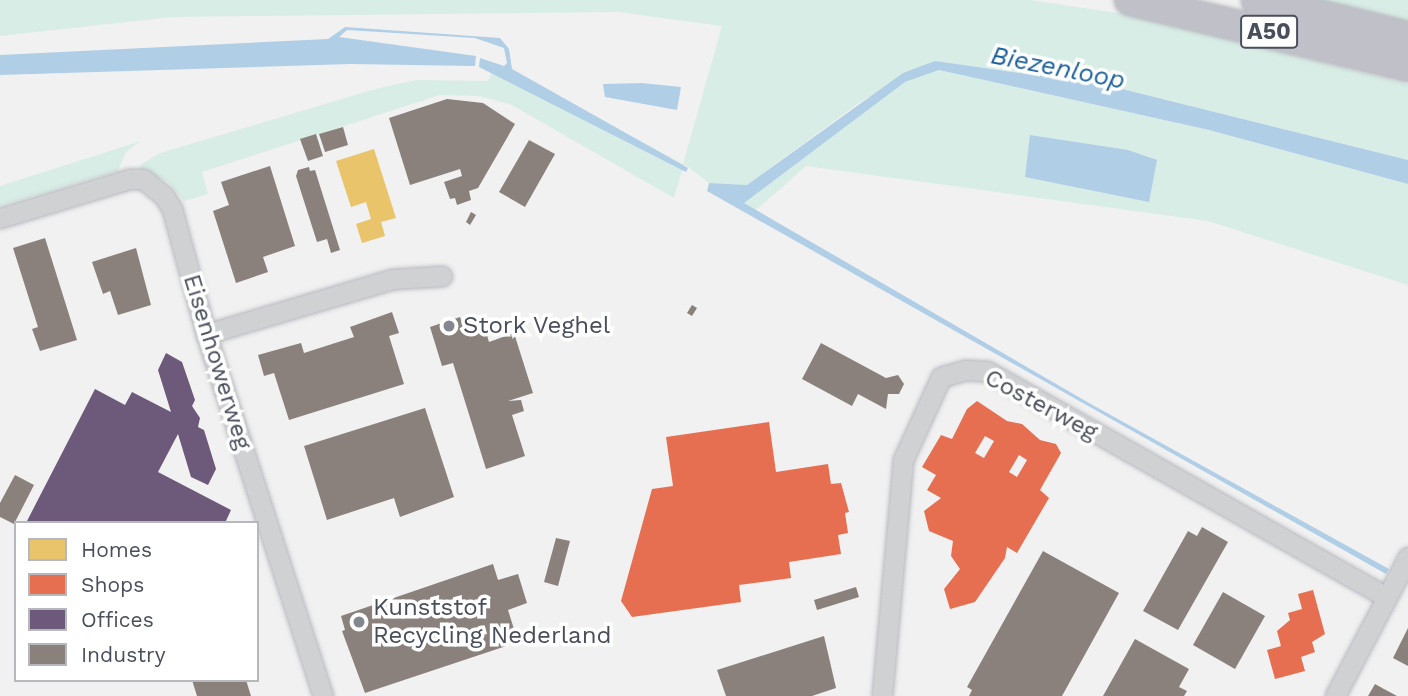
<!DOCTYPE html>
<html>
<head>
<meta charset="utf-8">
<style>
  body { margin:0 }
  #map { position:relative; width:1408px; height:696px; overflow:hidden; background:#f1f1f1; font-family:"Work Sans",sans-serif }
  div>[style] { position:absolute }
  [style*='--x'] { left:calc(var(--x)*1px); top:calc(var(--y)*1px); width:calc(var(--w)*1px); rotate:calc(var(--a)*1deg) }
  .green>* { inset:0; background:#d8ede5 }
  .water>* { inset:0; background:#b1cee7 }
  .homes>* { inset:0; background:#e9c46a }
  .shops>* { inset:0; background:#e76f51 }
  .offices>* { inset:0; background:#6d597a }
  .industry>* { inset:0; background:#8a817c }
  .roads { filter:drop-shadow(0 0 2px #b6b8bf) drop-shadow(0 0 2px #b6b8bf) }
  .minor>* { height:19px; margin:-9.5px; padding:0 9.5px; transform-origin:9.5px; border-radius:9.5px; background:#d0d1d3 }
  .highway>* { height:30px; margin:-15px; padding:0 15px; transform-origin:15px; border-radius:15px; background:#c0c1c8 }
  .dots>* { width:19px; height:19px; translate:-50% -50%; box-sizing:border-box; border:4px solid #fff; border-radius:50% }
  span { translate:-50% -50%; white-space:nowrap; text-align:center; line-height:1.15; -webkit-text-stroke:7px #fff; paint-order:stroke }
  .shield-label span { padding:2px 5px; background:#fff; border:2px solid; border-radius:5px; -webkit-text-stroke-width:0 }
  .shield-label { font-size:23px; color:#494e5b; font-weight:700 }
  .poi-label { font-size:24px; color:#494e5b }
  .left { translate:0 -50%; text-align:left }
  .street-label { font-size:24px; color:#494e5b }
  .water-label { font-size:26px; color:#1c619c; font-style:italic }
  .legend { position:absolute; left:14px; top:521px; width:245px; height:161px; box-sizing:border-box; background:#fff; border:2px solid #b6b8bd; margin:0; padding:9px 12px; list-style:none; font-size:21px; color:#494e5b }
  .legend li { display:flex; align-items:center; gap:14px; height:35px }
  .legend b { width:35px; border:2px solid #b6b8bd }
</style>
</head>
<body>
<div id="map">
  <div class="green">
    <div style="clip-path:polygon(0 0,1031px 0,1143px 17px,1408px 84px,1408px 160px,1106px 85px,935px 61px,860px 102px,747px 185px,709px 183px,684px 164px,674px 198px,510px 104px,478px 96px,440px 95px,202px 172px,208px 194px,184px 201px,168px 182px,139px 168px,143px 163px,160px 153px,379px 88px,417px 80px,488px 81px,496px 63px,683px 164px,722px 26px,618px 12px,172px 17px,0 36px)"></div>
    <div style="clip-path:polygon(1316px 0,1408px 0,1408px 25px)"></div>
    <div style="clip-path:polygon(evenodd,939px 70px,1209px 130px,1408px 184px,1408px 285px,1208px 221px,806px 166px,756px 210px,743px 203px,905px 82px,939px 70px,1030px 135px,1074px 142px,1062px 184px,1051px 179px,1030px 135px)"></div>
    <div style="clip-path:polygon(141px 141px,126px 152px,118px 171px,0 206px,0 186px)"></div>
  </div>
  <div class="water">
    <div style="clip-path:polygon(345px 27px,500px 38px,509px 49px,512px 69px,688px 168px,686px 172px,479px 67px,480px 58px,504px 66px,507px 63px,504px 48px,475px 38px,347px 30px,339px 37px,476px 56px,475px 66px,351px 64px,0 75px,0 55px,328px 39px)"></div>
    <div style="clip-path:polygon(935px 61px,1106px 85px,1408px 160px,1408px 184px,1209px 130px,939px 70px,905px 82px,744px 203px,1089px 403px,1389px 569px,1386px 574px,707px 191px,709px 183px,747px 185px,903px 73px)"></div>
    <div style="clip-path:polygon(642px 83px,681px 87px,677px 110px,605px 97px,603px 84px)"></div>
    <div style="clip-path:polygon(1030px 135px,1128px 150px,1157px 160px,1149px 202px,1025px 177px)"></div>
  </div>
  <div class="homes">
    <div style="clip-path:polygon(374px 149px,396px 218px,381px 222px,385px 236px,362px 243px,356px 224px,371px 219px,366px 202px,351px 207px,336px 161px)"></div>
  </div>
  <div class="shops">
    <div style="clip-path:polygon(evenodd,977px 401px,1007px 421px,1022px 424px,1040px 440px,1056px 444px,1061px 453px,1040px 490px,1049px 498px,1017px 553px,1007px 547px,1005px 558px,975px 602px,950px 609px,944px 589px,960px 569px,951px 556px,953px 541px,929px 531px,924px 511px,941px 498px,927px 490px,936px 475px,922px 467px,941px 435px,952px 439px,967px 409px,977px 401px,985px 436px,994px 441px,984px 458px,975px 453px,985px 436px,977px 401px,1019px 455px,1027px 460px,1017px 477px,1009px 472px,1019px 455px)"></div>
    <div style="clip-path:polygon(769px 422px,776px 472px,828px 464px,831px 484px,841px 483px,849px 512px,845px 513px,848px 533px,838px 535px,841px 554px,789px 562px,791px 578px,739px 585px,741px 602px,632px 617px,621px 601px,652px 489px,673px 486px,666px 437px)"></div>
    <div style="clip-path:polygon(1313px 590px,1325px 634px,1312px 642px,1315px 652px,1301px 657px,1305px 671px,1275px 679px,1267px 650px,1281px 646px,1277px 631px,1290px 620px,1288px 613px,1302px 609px,1298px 594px)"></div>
  </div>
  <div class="offices">
    <div style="clip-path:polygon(166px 353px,182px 362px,195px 400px,192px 406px,200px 418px,198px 427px,204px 430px,216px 469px,208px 485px,191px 477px,178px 434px,158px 472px,231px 510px,225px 523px,27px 521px,95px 389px,125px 405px,132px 392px,171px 412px,158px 370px)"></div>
  </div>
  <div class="industry">
    <div style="clip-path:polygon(447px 99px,483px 103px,515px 124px,478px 188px,469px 191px,471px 200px,457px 205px,455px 198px,450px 199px,444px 182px,462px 176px,460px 169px,410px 185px,389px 118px)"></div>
    <div style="clip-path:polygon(343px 127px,348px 145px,325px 152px,319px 134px)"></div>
    <div style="clip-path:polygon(316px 134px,323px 156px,308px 161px,300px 139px)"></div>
    <div style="clip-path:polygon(529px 140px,555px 154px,525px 207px,499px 192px)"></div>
    <div style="clip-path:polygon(270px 166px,295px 246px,263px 257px,268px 272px,236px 283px,213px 211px,229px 205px,221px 182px)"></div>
    <div style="clip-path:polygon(309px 167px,310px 171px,315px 170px,340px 250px,331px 253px,327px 239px,317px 242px,296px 176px,298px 170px)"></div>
    <div style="clip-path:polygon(471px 212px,476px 215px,470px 225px,466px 222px)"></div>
    <div style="clip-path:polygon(45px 238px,77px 340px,40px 351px,32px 329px,38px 327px,13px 248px)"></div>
    <div style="clip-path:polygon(136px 248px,151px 305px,118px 315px,110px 291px,103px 294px,92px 262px)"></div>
    <div style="clip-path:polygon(692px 305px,697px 308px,692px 316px,687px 313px)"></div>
    <div style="clip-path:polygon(392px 312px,399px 333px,389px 336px,404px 384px,289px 420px,274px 373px,264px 376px,258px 355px,301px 343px,304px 353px,354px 337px,350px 327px)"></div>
    <div style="clip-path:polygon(460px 317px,464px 328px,483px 322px,489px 342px,514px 333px,533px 393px,508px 401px,521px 400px,524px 411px,512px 415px,525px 456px,486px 469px,453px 363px,442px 366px,430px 327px)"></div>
    <div style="clip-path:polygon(821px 343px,886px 378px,898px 375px,904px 384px,899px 394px,888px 394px,886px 409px,858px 394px,852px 406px,802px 379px)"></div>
    <div style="clip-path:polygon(425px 408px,454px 497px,400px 517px,394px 498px,327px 520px,304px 446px)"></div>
    <div style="clip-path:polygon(15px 475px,34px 485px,14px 524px,0 517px,0 503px)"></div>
    <div style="clip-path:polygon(1202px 527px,1228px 542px,1178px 630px,1143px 611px,1188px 531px,1197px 536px)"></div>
    <div style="clip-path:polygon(556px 538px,570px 541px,558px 586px,544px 582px)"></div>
    <div style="clip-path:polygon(1043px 551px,1119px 593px,1062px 696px,969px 696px,972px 690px,967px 687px)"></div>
    <div style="clip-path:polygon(493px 564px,498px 580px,518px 574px,527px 603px,508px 610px,518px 642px,365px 693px,342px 631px,345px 630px,341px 616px)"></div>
    <div style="clip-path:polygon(856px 587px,859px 597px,817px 610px,814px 600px)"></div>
    <div style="clip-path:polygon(1223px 592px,1265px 616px,1235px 669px,1193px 645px)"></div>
    <div style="clip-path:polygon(1408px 628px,1408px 666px,1393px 658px)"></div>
    <div style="clip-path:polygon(824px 636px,836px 688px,812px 696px,726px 696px,717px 670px)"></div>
    <div style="clip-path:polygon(1135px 639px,1189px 669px,1179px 687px,1187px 691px,1184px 696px,1103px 696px)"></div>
    <div style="clip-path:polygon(192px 680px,246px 680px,251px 696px,197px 696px)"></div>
    <div style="clip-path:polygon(1375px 684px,1384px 689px,1397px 696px,1368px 696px)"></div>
  </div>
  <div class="roads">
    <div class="minor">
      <div style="--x:0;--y:218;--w:135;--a:-16.8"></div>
      <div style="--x:129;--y:179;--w:14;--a:0"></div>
      <div style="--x:143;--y:179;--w:27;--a:39"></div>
      <div style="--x:164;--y:196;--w:15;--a:58"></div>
      <div style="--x:172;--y:209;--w:130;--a:74.8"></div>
      <div style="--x:206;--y:334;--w:380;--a:72.1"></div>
      <div style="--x:206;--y:334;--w:195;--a:-16.4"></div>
      <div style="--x:393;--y:279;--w:49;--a:-3.5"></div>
      <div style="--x:882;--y:696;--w:237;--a:-84.9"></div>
      <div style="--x:903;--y:460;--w:91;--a:-65.4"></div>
      <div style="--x:941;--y:377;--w:25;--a:-16"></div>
      <div style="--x:965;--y:370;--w:22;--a:3"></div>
      <div style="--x:987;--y:371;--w:459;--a:29.5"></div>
      <div style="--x:1335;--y:696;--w:157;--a:-62.3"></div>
    </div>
    <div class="highway">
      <div style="--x:1130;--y:0;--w:286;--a:13.4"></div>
      <div style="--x:1257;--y:0;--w:155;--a:13.8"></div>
    </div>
  </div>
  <div class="dots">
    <div style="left:449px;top:326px;background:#848790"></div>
    <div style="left:359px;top:622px;background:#848790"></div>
  </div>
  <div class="shield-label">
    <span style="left:1269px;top:32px">A50</span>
  </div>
  <div class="poi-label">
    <span class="left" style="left:463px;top:326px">Stork Veghel</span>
    <span class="left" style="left:373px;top:622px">Kunststof<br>Recycling Nederland</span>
  </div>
  <div class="street-label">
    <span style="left:217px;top:362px;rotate:73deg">Eisenhowerweg</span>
    <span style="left:1041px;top:405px;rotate:28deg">Costerweg</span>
  </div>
  <div class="water-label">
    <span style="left:1058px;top:68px;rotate:11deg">Biezenloop</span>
  </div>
  <ul class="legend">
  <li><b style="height:19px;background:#e9c46a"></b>Homes</li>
  <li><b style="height:19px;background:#e76f51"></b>Shops</li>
  <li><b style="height:19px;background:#6d597a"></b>Offices</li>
  <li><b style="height:19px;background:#8a817c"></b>Industry</li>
  </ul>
</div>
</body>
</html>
